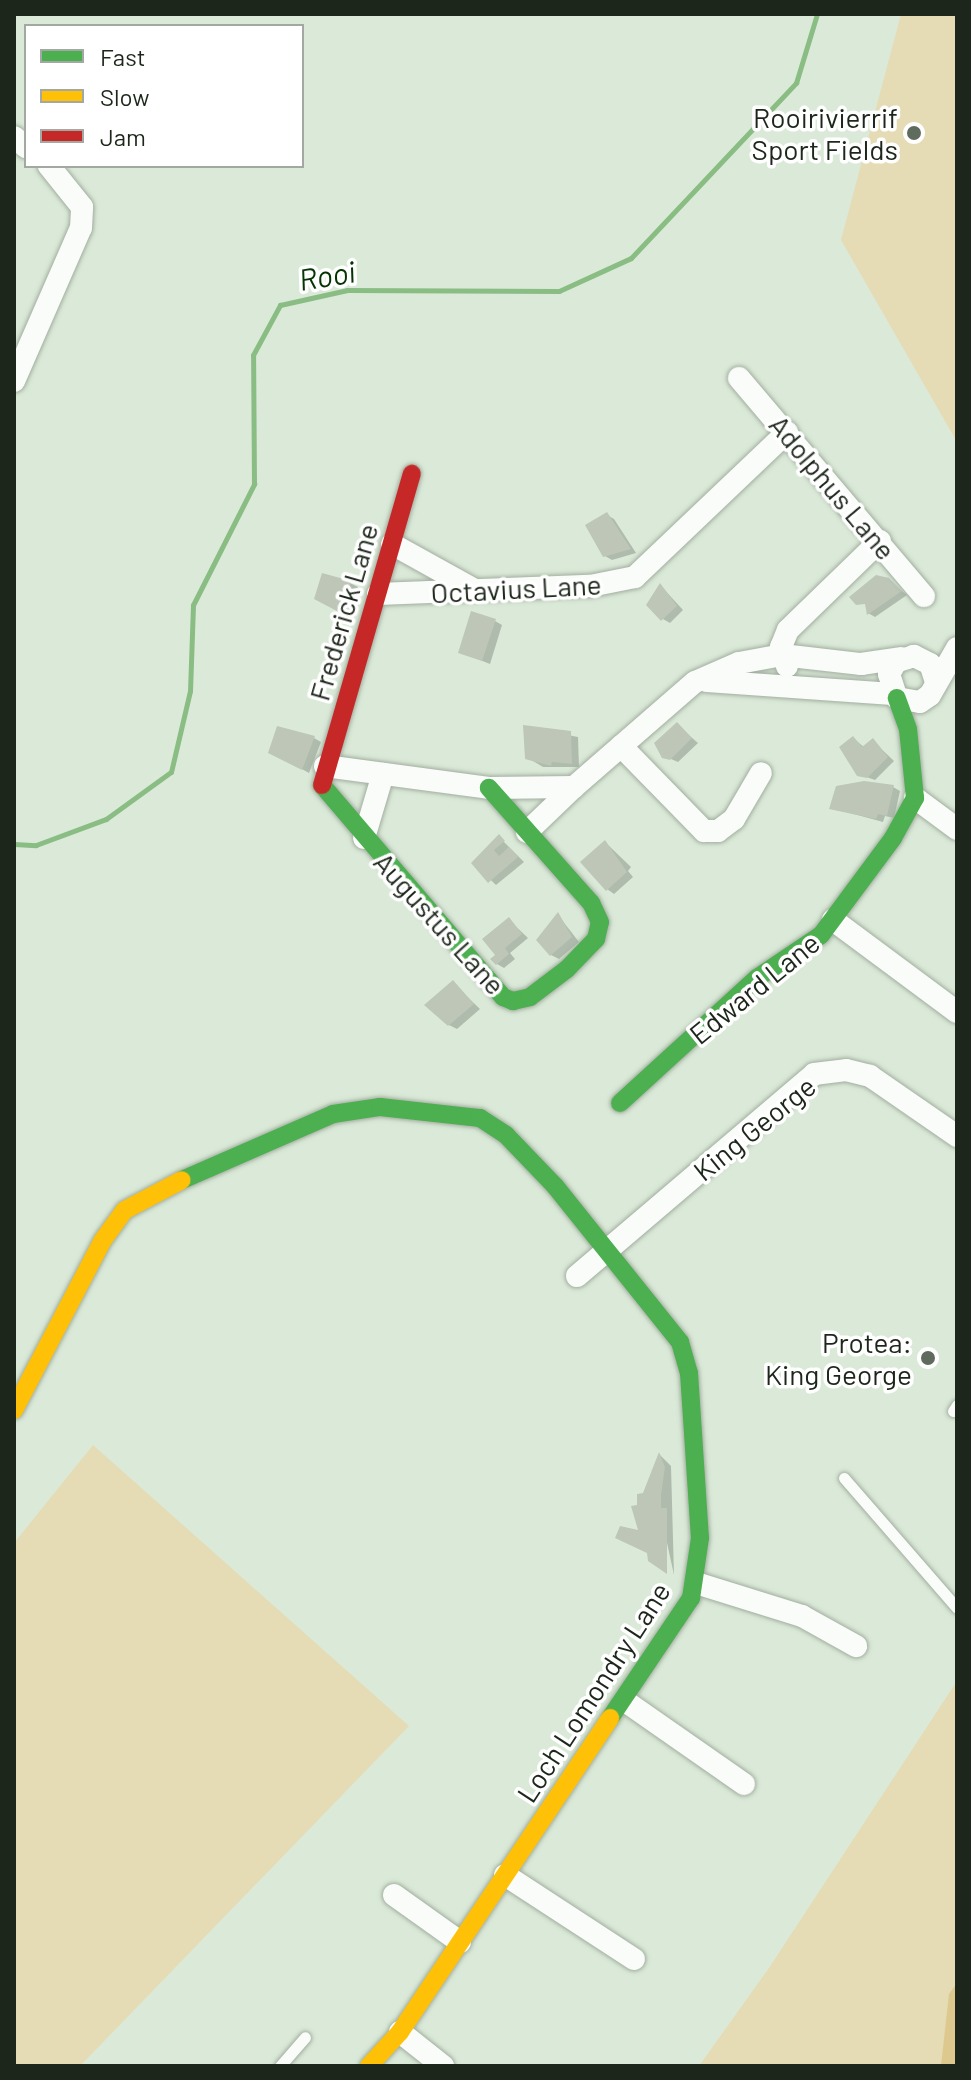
<!DOCTYPE html>
<html>
<head>
<meta charset="utf-8">
<style>
  body { margin:0 }
  #map { position:relative; width:971px; height:2080px; overflow:hidden; background:#dbead8; font-family:Barlow,sans-serif }
  div>[style] { position:absolute }
  [style*='--x'] { left:calc(var(--x)*1px); top:calc(var(--y)*1px); width:calc(var(--w)*1px); rotate:calc(var(--a)*1deg) }
  .green>* { inset:0; background:#e5dbb4 }
  .forest>* { inset:0; background:#ddc98d }
  .shadow>* { inset:0; background:#0003 }
  .stream>* { height:5px; margin:-2.5px; padding:0 2.5px; transform-origin:2.5px; border-radius:2.5px; background:#8abd84 }
  .building>* { inset:0; background:#bdc6b7 }
  .roads { filter:drop-shadow(0 0 2px #a2aea0) drop-shadow(0 0 2px #a2aea0) }
  .lane>* { height:11px; margin:-5.5px; padding:0 5.5px; transform-origin:5.5px; border-radius:5.5px; background:#fafcf9 }
  .street>* { height:22px; margin:-11px; padding:0 11px; transform-origin:11px; border-radius:11px; background:#fafcf9 }
  .fast>* { height:18px; margin:-9px; padding:0 9px; transform-origin:9px; border-radius:9px; background:#4caf50 }
  .slow>* { height:18px; margin:-9px; padding:0 9px; transform-origin:9px; border-radius:9px; background:#ffc107 }
  .jam>* { height:18px; margin:-9px; padding:0 9px; transform-origin:9px; border-radius:9px; background:#c62828 }
  .dots>* { width:22px; height:22px; translate:-50% -50%; box-sizing:border-box; border:4px solid #fff; border-radius:50% }
  span { translate:-50% -50%; white-space:nowrap; text-align:center; line-height:1.15; -webkit-text-stroke:7px #fff; paint-order:stroke }
  .poi-label { font-size:28px; color:#1c261a }
  .right { translate:-100% -50%; text-align:right }
  .street-label { font-size:28px; color:#1c261a }
  .water-label { font-size:30px; color:#053502; font-style:italic }
  .frame { position:absolute; inset:0; border:16px solid #1c261a; pointer-events:none }
  .legend { position:absolute; left:24px; top:24px; width:280px; height:144px; box-sizing:border-box; background:#fff; border:2px solid #a4a8a3; margin:0; padding:10px 14px; list-style:none; font-size:24px; color:#1c261a }
  .legend li { display:flex; align-items:center; gap:16px; height:40px }
  .legend b { width:40px; border:2px solid #a4a8a3 }
</style>
</head>
<body>
<div id="map">
  <div class="green">
    <div style="clip-path:polygon(901px 14px,957px 14px,957px 442px,841px 240px)"></div>
    <div style="clip-path:polygon(93px 1445px,409px 1726px,80px 2066px,14px 2066px,14px 1543px)"></div>
    <div style="clip-path:polygon(957px 1681px,957px 2066px,699px 2066px,769px 1968px)"></div>
  </div>
  <div class="forest">
    <div style="clip-path:polygon(957px 1983px,957px 2066px,941px 2066px,949px 1994px)"></div>
  </div>
  <div class="shadow">
    <div style="clip-path:polygon(607px 515px,614px 519px,636px 553px,612px 560px,605px 556px)"></div>
    <div style="clip-path:polygon(888px 580px,907px 595px,875px 617px,868px 613px)"></div>
    <div style="clip-path:polygon(350px 583px,358px 587px,353px 602px,317px 598px)"></div>
    <div style="clip-path:polygon(661px 586px,683px 610px,670px 623px,663px 619px)"></div>
    <div style="clip-path:polygon(495px 621px,502px 625px,490px 664px,460px 652px)"></div>
    <div style="clip-path:polygon(677px 725px,698px 743px,678px 762px,664px 756px)"></div>
    <div style="clip-path:polygon(525px 727px,578px 737px,579px 767px,543px 767px,528px 758px)"></div>
    <div style="clip-path:polygon(314px 738px,321px 742px,309px 773px,271px 752px)"></div>
    <div style="clip-path:polygon(853px 738px,865px 748px,873px 741px,894px 761px,875px 780px,858px 774px)"></div>
    <div style="clip-path:polygon(893px 787px,900px 791px,894px 818px,885px 816px,883px 822px,832px 808px)"></div>
    <div style="clip-path:polygon(499px 837px,524px 862px,496px 885px,473px 863px)"></div>
    <div style="clip-path:polygon(606px 843px,631px 867px,628px 871px,633px 877px,614px 894px,607px 889px)"></div>
    <div style="clip-path:polygon(558px 915px,579px 942px,559px 959px,551px 955px)"></div>
    <div style="clip-path:polygon(509px 920px,528px 938px,510px 953px,515px 959px,504px 968px,497px 964px)"></div>
    <div style="clip-path:polygon(453px 983px,480px 1009px,457px 1029px,449px 1025px)"></div>
    <div style="clip-path:polygon(660px 1455px,671px 1466px,674px 1575px,664px 1529px,641px 1533px,639px 1507px)"></div>
  </div>
  <div class="stream">
    <div style="--x:14;--y:844;--w:22;--a:3"></div>
    <div style="--x:36;--y:845;--w:75;--a:-20.4"></div>
    <div style="--x:106;--y:819;--w:80;--a:-35.9"></div>
    <div style="--x:171;--y:772;--w:83;--a:-76.8"></div>
    <div style="--x:190;--y:691;--w:86;--a:-88"></div>
    <div style="--x:193;--y:605;--w:136;--a:-63.2"></div>
    <div style="--x:254;--y:484;--w:129;--a:-90.4"></div>
    <div style="--x:253;--y:355;--w:57;--a:-61.6"></div>
    <div style="--x:280;--y:305;--w:69;--a:-12.6"></div>
    <div style="--x:347;--y:290;--w:212;--a:0.3"></div>
    <div style="--x:559;--y:291;--w:79;--a:-24.6"></div>
    <div style="--x:631;--y:258;--w:241;--a:-46.7"></div>
    <div style="--x:796;--y:83;--w:72;--a:-73.1"></div>
  </div>
  <div class="building">
    <div style="clip-path:polygon(607px 512px,631px 549px,603px 557px,585px 525px)"></div>
    <div style="clip-path:polygon(322px 573px,351px 581px,346px 600px,359px 604px,354px 620px,314px 599px)"></div>
    <div style="clip-path:polygon(876px 575px,889px 578px,902px 591px,867px 615px,865px 604px,856px 605px,849px 597px)"></div>
    <div style="clip-path:polygon(660px 583px,677px 606px,661px 621px,646px 605px)"></div>
    <div style="clip-path:polygon(471px 611px,496px 619px,482px 661px,458px 653px)"></div>
    <div style="clip-path:polygon(677px 722px,692px 738px,670px 760px,662px 758px,654px 743px)"></div>
    <div style="clip-path:polygon(523px 725px,571px 731px,572px 764px,552px 762px,551px 766px,525px 759px)"></div>
    <div style="clip-path:polygon(277px 726px,315px 736px,302px 770px,268px 753px)"></div>
    <div style="clip-path:polygon(853px 736px,862px 747px,873px 738px,888px 757px,867px 778px,857px 776px,839px 747px)"></div>
    <div style="clip-path:polygon(864px 781px,894px 785px,887px 816px,878px 814px,876px 819px,829px 809px,836px 786px)"></div>
    <div style="clip-path:polygon(499px 834px,505px 841px,494px 850px,499px 856px,509px 847px,518px 857px,488px 883px,471px 863px)"></div>
    <div style="clip-path:polygon(605px 840px,627px 872px,606px 891px,580px 862px)"></div>
    <div style="clip-path:polygon(558px 912px,572px 937px,550px 956px,536px 940px)"></div>
    <div style="clip-path:polygon(509px 917px,522px 934px,505px 948px,509px 954px,496px 965px,490px 959px,495px 955px,482px 939px)"></div>
    <div style="clip-path:polygon(453px 980px,474px 1004px,448px 1026px,424px 1005px)"></div>
    <div style="clip-path:polygon(659px 1452px,665px 1467px,661px 1495px,661px 1508px,667px 1508px,667px 1574px,648px 1561px,647px 1553px,615px 1538px,620px 1526px,638px 1530px,631px 1506px,637px 1505px,637px 1494px,643px 1493px)"></div>
  </div>
  <div class="roads">
    <div class="lane">
      <div style="--x:953;--y:1411;--w:7;--a:-56"></div>
      <div style="--x:844;--y:1478;--w:172;--a:49"></div>
      <div style="--x:280;--y:2066;--w:38;--a:-49"></div>
    </div>
    <div class="street">
      <div style="--x:14;--y:137;--w:16;--a:40"></div>
      <div style="--x:739;--y:378;--w:286;--a:49.7"></div>
      <div style="--x:14;--y:381;--w:167;--a:-66.4"></div>
      <div style="--x:81;--y:228;--w:21;--a:-87"></div>
      <div style="--x:82;--y:207;--w:53;--a:-128.8"></div>
      <div style="--x:392;--y:544;--w:95;--a:29"></div>
      <div style="--x:378;--y:594;--w:212;--a:-2.2"></div>
      <div style="--x:590;--y:586;--w:46;--a:-11.3"></div>
      <div style="--x:635;--y:577;--w:210;--a:-43.6"></div>
      <div style="--x:787;--y:666;--w:20;--a:-108"></div>
      <div style="--x:781;--y:647;--w:18;--a:-68"></div>
      <div style="--x:788;--y:630;--w:128;--a:-44.1"></div>
      <div style="--x:707;--y:681;--w:186;--a:4"></div>
      <div style="--x:936;--y:682;--w:19;--a:-108"></div>
      <div style="--x:930;--y:664;--w:18;--a:-153"></div>
      <div style="--x:914;--y:656;--w:19;--a:162"></div>
      <div style="--x:896;--y:662;--w:14;--a:120"></div>
      <div style="--x:889;--y:674;--w:25;--a:72"></div>
      <div style="--x:897;--y:698;--w:23;--a:10"></div>
      <div style="--x:920;--y:702;--w:12;--a:-35"></div>
      <div style="--x:930;--y:695;--w:54;--a:-60.1"></div>
      <div style="--x:621;--y:746;--w:119;--a:45.7"></div>
      <div style="--x:704;--y:831;--w:14;--a:0"></div>
      <div style="--x:718;--y:831;--w:20;--a:-37"></div>
      <div style="--x:734;--y:819;--w:53;--a:-59.6"></div>
      <div style="--x:325;--y:766;--w:165;--a:7.6"></div>
      <div style="--x:489;--y:788;--w:85;--a:-0.7"></div>
      <div style="--x:574;--y:787;--w:160;--a:-41"></div>
      <div style="--x:695;--y:682;--w:48;--a:-23.4"></div>
      <div style="--x:739;--y:663;--w:44;--a:-10.5"></div>
      <div style="--x:782;--y:655;--w:80;--a:6.5"></div>
      <div style="--x:861;--y:664;--w:40;--a:-8.5"></div>
      <div style="--x:915;--y:798;--w:52;--a:36.4"></div>
      <div style="--x:527;--y:832;--w:65;--a:-43.8"></div>
      <div style="--x:364;--y:838;--w:67;--a:-73.5"></div>
      <div style="--x:833;--y:920;--w:154;--a:36.6"></div>
      <div style="--x:577;--y:1276;--w:311;--a:-40.4"></div>
      <div style="--x:814;--y:1074;--w:32;--a:-7"></div>
      <div style="--x:846;--y:1070;--w:25;--a:14"></div>
      <div style="--x:870;--y:1076;--w:106;--a:34.6"></div>
      <div style="--x:696;--y:1583;--w:111;--a:17.3"></div>
      <div style="--x:802;--y:1616;--w:62;--a:29.1"></div>
      <div style="--x:625;--y:1701;--w:145;--a:34.9"></div>
      <div style="--x:505;--y:1875;--w:154;--a:33.1"></div>
      <div style="--x:394;--y:1895;--w:81;--a:35.5"></div>
      <div style="--x:400;--y:2032;--w:55;--a:38.3"></div>
    </div>
    <div class="fast">
      <div style="--x:322;--y:785;--w:279;--a:49.5"></div>
      <div style="--x:503;--y:997;--w:11;--a:22"></div>
      <div style="--x:513;--y:1001;--w:17;--a:-13"></div>
      <div style="--x:530;--y:997;--w:46;--a:-37.1"></div>
      <div style="--x:567;--y:969;--w:42;--a:-46"></div>
      <div style="--x:596;--y:939;--w:17;--a:-77"></div>
      <div style="--x:600;--y:922;--w:21;--a:-115"></div>
      <div style="--x:591;--y:903;--w:154;--a:-131.6"></div>
      <div style="--x:620;--y:1103;--w:185;--a:-42.4"></div>
      <div style="--x:757;--y:978;--w:77;--a:-33.9"></div>
      <div style="--x:821;--y:935;--w:121;--a:-53.4"></div>
      <div style="--x:893;--y:838;--w:46;--a:-61.2"></div>
      <div style="--x:915;--y:798;--w:69;--a:-95.8"></div>
      <div style="--x:908;--y:729;--w:33;--a:-110"></div>
      <div style="--x:182;--y:1180;--w:165;--a:-23.6"></div>
      <div style="--x:333;--y:1114;--w:48;--a:-8.5"></div>
      <div style="--x:380;--y:1107;--w:101;--a:6.3"></div>
      <div style="--x:480;--y:1118;--w:31;--a:33"></div>
      <div style="--x:506;--y:1135;--w:71;--a:46.1"></div>
      <div style="--x:555;--y:1186;--w:200;--a:51.3"></div>
      <div style="--x:680;--y:1342;--w:32;--a:74"></div>
      <div style="--x:689;--y:1373;--w:165;--a:86.2"></div>
      <div style="--x:700;--y:1538;--w:61;--a:98.5"></div>
      <div style="--x:691;--y:1598;--w:145;--a:124"></div>
    </div>
    <div class="slow">
      <div style="--x:14;--y:1410;--w:192;--a:-62.4"></div>
      <div style="--x:103;--y:1240;--w:37;--a:-54"></div>
      <div style="--x:125;--y:1210;--w:64;--a:-27.8"></div>
      <div style="--x:369;--y:2066;--w:46;--a:-47.6"></div>
      <div style="--x:400;--y:2032;--w:378;--a:-56.2"></div>
    </div>
    <div class="jam">
      <div style="--x:322;--y:785;--w:324;--a:-73.9"></div>
    </div>
  </div>
  <div class="dots">
    <div style="left:914px;top:133px;background:#5f6b5c"></div>
    <div style="left:928px;top:1358px;background:#5f6b5c"></div>
  </div>
  <div class="poi-label">
    <span class="right" style="left:898px;top:133px">Rooirivierrif<br>Sport Fields</span>
    <span class="right" style="left:912px;top:1358px">Protea:<br>King George</span>
  </div>
  <div class="street-label">
    <span style="left:833px;top:487px;rotate:50deg">Adolphus Lane</span>
    <span style="left:516px;top:588px;rotate:-3deg">Octavius Lane</span>
    <span style="left:343px;top:612px;rotate:-74deg">Frederick Lane</span>
    <span style="left:440px;top:923px;rotate:48deg">Augustus Lane</span>
    <span style="left:754px;top:988px;rotate:-39deg">Edward Lane</span>
    <span style="left:754px;top:1128px;rotate:-39deg">King George</span>
    <span style="left:593px;top:1692px;rotate:-57deg">Loch Lomondry Lane</span>
  </div>
  <div class="water-label">
    <span style="left:327px;top:275px;rotate:-9deg">Rooi</span>
  </div>
  <div class="frame"></div>
  <ul class="legend">
  <li><b style="height:10px;background:#4caf50"></b>Fast</li>
  <li><b style="height:10px;background:#ffc107"></b>Slow</li>
  <li><b style="height:10px;background:#c62828"></b>Jam</li>
  </ul>
</div>
</body>
</html>
